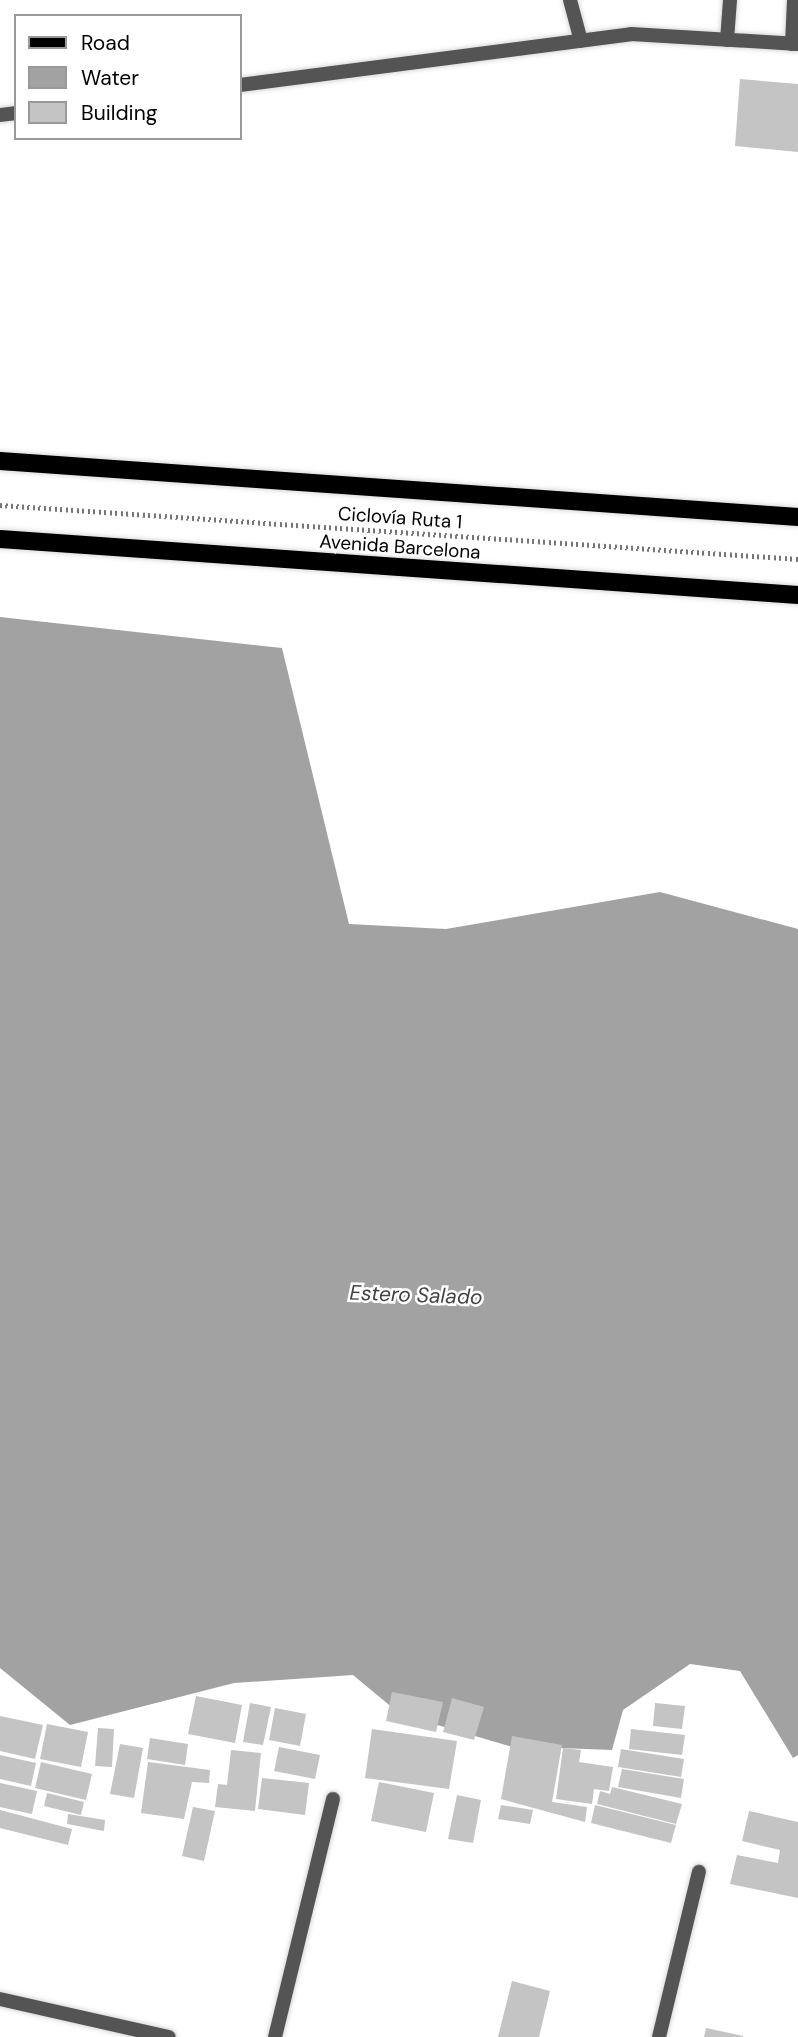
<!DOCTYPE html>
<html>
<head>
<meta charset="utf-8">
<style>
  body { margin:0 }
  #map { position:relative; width:798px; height:2037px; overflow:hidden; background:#fff; font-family:"DM Sans",sans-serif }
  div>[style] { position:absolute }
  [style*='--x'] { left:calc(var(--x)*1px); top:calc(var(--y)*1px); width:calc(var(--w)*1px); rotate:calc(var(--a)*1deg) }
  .water>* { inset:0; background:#a2a2a2 }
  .building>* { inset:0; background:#c4c4c4 }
  .path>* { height:4.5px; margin-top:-2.25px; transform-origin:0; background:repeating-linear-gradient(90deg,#767676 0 2px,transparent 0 5.5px) }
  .roads { filter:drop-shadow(0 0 2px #dbdbdb) drop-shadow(0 0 2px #dbdbdb) }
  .service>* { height:14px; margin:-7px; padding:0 7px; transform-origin:7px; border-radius:7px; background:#545454 }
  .minor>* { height:14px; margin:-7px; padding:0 7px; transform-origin:7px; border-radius:7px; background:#545454 }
  .primary>* { height:18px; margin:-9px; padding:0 9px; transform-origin:9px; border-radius:9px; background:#000 }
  span { translate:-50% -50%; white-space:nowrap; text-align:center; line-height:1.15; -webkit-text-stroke:5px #fff; paint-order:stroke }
  .street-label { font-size:19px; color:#000 }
  .water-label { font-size:21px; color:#434343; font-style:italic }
  .legend { position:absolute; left:14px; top:14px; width:228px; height:126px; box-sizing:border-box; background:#fff; border:2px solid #999; margin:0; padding:9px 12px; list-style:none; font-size:21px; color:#000 }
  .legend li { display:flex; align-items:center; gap:14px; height:35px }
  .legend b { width:35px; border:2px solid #999 }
</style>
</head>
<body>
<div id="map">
  <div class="water">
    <div style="clip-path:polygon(0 617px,282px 648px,349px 924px,446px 929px,660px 892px,798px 929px,798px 1755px,793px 1758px,740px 1671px,690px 1664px,623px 1710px,612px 1750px,509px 1746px,400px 1714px,353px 1675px,234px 1683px,70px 1725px,0 1668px)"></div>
  </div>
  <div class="building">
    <div style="clip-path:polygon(740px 79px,798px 84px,798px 152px,735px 146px)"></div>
    <div style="clip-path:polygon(392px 1692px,443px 1702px,436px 1732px,386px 1721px)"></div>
    <div style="clip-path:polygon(196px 1696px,242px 1705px,235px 1743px,188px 1734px)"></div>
    <div style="clip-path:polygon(452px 1698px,484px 1707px,474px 1740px,443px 1732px)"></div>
    <div style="clip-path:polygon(250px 1703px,271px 1707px,263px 1745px,243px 1742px)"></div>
    <div style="clip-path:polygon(655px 1703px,685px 1706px,682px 1729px,653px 1726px)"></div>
    <div style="clip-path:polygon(275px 1708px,306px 1714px,300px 1746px,269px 1740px)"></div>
    <div style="clip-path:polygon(0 1716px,43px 1725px,35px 1759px,0 1751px)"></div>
    <div style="clip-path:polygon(47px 1724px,88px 1732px,81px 1767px,40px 1759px)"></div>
    <div style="clip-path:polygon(98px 1728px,114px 1729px,112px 1767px,95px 1766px)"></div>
    <div style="clip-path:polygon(372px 1729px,457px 1741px,449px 1789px,365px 1778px)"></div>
    <div style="clip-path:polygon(631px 1729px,685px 1735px,682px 1755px,629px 1749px)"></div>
    <div style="clip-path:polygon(512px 1736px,562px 1745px,552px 1802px,587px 1807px,585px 1822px,501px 1799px)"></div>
    <div style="clip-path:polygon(150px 1738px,188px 1744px,185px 1765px,147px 1759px)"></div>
    <div style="clip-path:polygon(120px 1744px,143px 1748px,134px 1798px,110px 1794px)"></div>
    <div style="clip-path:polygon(279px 1747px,320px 1755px,315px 1779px,274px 1771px)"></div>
    <div style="clip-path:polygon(563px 1748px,581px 1750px,579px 1762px,613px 1767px,609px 1791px,594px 1789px,592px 1804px,556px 1799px)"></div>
    <div style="clip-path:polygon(621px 1749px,684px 1759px,681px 1777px,618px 1767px)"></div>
    <div style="clip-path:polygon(231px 1750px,261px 1753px,255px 1811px,215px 1807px,218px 1784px,227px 1785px)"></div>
    <div style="clip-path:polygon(0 1755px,36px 1763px,31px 1786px,0 1779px)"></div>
    <div style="clip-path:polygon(41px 1762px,92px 1774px,86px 1800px,35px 1788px)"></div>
    <div style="clip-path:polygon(148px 1762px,210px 1770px,209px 1783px,192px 1782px,184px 1819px,141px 1813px)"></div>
    <div style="clip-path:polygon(622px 1769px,684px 1779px,681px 1798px,618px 1787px)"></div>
    <div style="clip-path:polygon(262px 1778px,309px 1783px,305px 1815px,258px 1809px)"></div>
    <div style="clip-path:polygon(379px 1782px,434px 1793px,426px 1832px,371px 1821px)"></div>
    <div style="clip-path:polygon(0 1783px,37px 1791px,32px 1814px,0 1807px)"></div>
    <div style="clip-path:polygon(612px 1787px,682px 1804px,676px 1824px,597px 1804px,600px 1791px,610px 1794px)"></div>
    <div style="clip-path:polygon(47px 1793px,84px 1802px,81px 1815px,44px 1806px)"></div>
    <div style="clip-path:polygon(457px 1795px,481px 1800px,473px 1843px,448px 1839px)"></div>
    <div style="clip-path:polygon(501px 1805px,533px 1810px,530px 1824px,498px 1819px)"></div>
    <div style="clip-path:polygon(595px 1805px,676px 1825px,671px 1843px,591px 1823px)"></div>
    <div style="clip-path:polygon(193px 1807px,215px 1811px,204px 1861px,182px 1856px)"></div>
    <div style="clip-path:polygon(0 1810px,72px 1829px,68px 1845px,0 1828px)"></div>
    <div style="clip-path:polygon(749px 1811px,798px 1822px,798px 1898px,730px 1884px,737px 1855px,778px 1863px,780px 1850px,742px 1841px)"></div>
    <div style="clip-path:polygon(68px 1814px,105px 1820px,104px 1831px,67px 1824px)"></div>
    <div style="clip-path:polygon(512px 1981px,550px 1991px,539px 2037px,498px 2037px)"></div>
    <div style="clip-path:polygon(706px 2028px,743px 2036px,743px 2037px,704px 2037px)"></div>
  </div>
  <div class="path">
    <div style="--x:0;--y:505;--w:800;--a:3.87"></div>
  </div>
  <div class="roads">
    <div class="service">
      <div style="--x:570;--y:0;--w:42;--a:75"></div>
      <div style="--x:727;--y:40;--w:40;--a:-85.7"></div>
      <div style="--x:792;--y:44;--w:44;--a:-87.4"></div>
      <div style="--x:240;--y:85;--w:394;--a:-7.4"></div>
      <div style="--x:631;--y:34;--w:167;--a:3.4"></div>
      <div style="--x:0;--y:115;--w:16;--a:-7"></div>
    </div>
    <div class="minor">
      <div style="--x:0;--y:1999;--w:173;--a:12.7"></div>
      <div style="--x:275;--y:2037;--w:245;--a:-76.3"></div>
      <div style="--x:659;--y:2037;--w:170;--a:-76.4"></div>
    </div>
    <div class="primary">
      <div style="--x:0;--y:461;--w:800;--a:4.01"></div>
      <div style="--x:0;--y:539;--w:800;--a:4.01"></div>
    </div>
  </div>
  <div class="street-label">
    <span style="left:400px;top:518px;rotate:4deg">Ciclovía Ruta 1</span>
    <span style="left:400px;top:547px;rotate:4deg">Avenida Barcelona</span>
  </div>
  <div class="water-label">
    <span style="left:416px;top:1295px;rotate:2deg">Estero Salado</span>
  </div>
  <ul class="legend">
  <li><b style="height:9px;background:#000"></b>Road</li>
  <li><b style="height:19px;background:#a2a2a2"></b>Water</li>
  <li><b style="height:19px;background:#c4c4c4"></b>Building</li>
  </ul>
</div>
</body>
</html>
